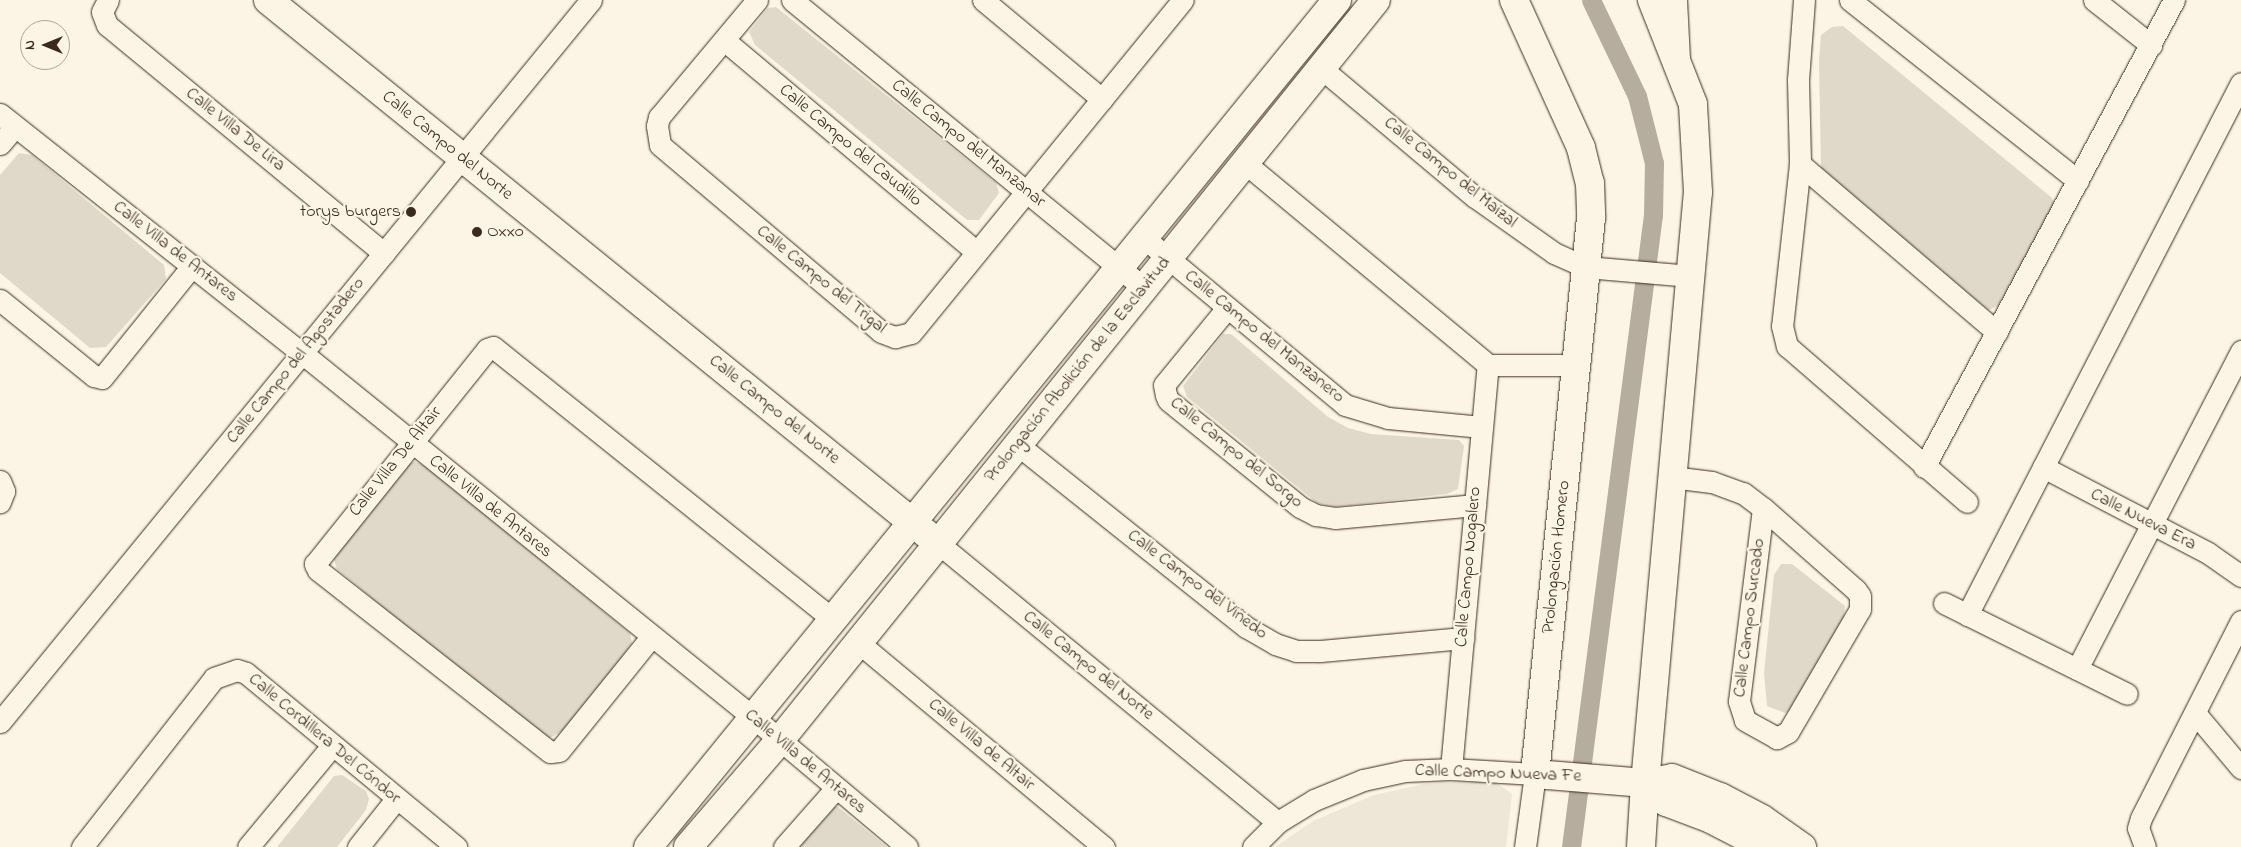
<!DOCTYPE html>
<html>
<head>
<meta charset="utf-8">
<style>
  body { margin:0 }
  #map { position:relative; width:2241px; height:847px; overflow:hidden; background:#fcf5e5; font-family:"Indie Flower",sans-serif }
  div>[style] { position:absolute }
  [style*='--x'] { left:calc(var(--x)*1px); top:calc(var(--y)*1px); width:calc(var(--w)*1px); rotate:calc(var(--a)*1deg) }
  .built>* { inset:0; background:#eee6d6 }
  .green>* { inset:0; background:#e0d8c8 }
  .canal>* { height:19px; margin:-9.5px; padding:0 9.5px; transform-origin:9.5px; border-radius:9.5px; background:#b7ad9e }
  .roads { filter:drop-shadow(0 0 1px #3b2a1e) drop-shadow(0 0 1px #3b2a1e) }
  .minor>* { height:21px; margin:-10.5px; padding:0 10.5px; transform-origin:10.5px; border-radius:10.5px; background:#fcf5e5 }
  .tertiary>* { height:28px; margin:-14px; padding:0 14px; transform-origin:14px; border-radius:14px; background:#fcf5e5 }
  .secondary>* { height:28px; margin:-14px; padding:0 14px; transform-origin:14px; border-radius:14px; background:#fcf5e5 }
  .dots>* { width:14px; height:14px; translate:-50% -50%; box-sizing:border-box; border:2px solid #fcf5e5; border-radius:50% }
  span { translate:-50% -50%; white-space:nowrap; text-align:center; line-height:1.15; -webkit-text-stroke:4.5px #fcf5e5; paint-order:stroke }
  .street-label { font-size:18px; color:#3b2a1e }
  .poi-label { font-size:18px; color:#3b2a1e }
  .right { translate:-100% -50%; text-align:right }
  .left { translate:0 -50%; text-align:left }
  .north { position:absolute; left:20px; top:20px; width:50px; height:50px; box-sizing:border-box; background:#fcf5e5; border:1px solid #afa495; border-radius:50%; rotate:270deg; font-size:14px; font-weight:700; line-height:20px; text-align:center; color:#3b2a1e }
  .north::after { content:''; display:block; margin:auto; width:18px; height:22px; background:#3b2a1e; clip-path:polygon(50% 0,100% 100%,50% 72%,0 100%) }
</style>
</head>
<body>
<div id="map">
  <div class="built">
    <div style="clip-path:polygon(1479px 782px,1497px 783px,1512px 794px,1506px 847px,1275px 847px,1313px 821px,1374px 795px,1428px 783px)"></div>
  </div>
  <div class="green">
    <div style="clip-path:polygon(776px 7px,996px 183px,999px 193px,979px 220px,967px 220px,755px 45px,749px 32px,768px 8px)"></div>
    <div style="clip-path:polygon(1843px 26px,2051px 197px,2056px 207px,1998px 306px,1988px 310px,1821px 168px,1819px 60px,1821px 35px,1832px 27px)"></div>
    <div style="clip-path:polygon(19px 153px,32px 155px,164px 265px,166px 279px,106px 347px,90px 348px,0 273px,0 175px)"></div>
    <div style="clip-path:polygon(1223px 334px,1231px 334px,1328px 417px,1348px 428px,1371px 434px,1459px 440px,1464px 446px,1458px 489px,1447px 494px,1335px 507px,1317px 503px,1187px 397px,1183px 386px)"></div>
    <div style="clip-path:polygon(415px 462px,426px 466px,630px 633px,632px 643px,623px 656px,564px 730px,548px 739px,533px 733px,337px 569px,333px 557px,403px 465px)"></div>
    <div style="clip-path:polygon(1781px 564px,1792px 564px,1845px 606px,1844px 617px,1795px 707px,1785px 713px,1767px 706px,1764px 673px,1774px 575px)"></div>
    <div style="clip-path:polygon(342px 775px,366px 791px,369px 799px,366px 810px,337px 847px,277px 847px,334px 776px)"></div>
    <div style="clip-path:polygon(830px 805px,838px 807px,887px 847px,797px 847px)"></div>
  </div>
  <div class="canal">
    <div style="--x:1571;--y:847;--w:637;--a:-82.61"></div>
    <div style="--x:1653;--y:215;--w:52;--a:-88.9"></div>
    <div style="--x:1654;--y:163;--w:69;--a:-104.2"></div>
    <div style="--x:1637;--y:96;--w:106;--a:-115.6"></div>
  </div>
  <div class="roads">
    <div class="minor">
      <div style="--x:108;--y:0;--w:13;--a:117"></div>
      <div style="--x:102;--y:12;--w:14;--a:69"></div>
      <div style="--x:107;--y:25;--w:359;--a:39.5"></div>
      <div style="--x:757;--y:0;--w:153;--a:129.9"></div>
      <div style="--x:659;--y:117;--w:9;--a:103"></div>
      <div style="--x:657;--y:126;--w:19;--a:81"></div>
      <div style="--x:660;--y:145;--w:289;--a:40.2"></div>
      <div style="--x:881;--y:332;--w:15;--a:20"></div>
      <div style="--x:895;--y:337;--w:16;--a:-14"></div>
      <div style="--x:911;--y:333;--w:430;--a:-50.8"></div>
      <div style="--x:792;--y:0;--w:455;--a:39.3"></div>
      <div style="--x:983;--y:0;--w:155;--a:39.8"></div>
      <div style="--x:1676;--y:0;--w:60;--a:87.1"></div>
      <div style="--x:1804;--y:0;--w:80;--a:94.3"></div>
      <div style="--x:1798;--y:80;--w:84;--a:88.6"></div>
      <div style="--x:1800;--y:164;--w:163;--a:96.3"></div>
      <div style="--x:1782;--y:326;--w:21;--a:76"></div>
      <div style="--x:1787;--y:346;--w:238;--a:40.9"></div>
      <div style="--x:1850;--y:0;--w:291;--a:38.4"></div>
      <div style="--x:2094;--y:0;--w:73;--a:38.3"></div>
      <div style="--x:724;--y:40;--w:330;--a:40"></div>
      <div style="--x:1321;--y:68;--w:201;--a:40"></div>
      <div style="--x:1475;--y:197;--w:97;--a:35.3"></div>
      <div style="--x:1554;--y:253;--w:35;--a:24"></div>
      <div style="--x:1586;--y:267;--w:105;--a:4.9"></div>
      <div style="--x:0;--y:114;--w:385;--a:38.4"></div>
      <div style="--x:302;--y:353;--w:581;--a:38.92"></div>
      <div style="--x:754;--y:718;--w:200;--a:40.1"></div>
      <div style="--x:0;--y:144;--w:23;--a:-50"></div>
      <div style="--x:1245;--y:163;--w:316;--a:39.7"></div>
      <div style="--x:1488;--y:365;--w:88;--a:0"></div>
      <div style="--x:1800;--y:164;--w:259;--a:40.5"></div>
      <div style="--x:1144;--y:238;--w:261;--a:39.7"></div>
      <div style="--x:1345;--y:405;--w:45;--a:16.8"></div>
      <div style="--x:1388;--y:418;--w:94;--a:5.5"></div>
      <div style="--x:0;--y:300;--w:121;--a:39"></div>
      <div style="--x:94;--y:376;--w:8;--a:14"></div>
      <div style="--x:102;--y:378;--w:144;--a:-51.2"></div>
      <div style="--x:1227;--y:308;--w:99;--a:129.3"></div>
      <div style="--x:1164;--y:385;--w:10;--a:79"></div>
      <div style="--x:1166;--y:395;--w:5;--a:68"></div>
      <div style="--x:1168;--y:400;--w:170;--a:39"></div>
      <div style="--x:1300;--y:507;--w:18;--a:27"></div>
      <div style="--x:1316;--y:515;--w:19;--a:9"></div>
      <div style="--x:1335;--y:518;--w:141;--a:-5.3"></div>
      <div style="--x:1018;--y:445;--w:292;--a:38.6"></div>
      <div style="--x:1246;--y:627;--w:34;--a:30"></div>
      <div style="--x:1275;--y:644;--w:22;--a:18"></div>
      <div style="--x:1296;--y:651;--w:24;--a:0"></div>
      <div style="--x:1320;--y:651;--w:144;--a:-5.2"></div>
      <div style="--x:1924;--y:467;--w:530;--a:-61.84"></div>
      <div style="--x:2043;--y:467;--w:186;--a:27.5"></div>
      <div style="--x:2208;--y:553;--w:40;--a:34.9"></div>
      <div style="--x:1671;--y:477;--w:41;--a:7"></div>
      <div style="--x:1712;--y:482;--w:33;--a:20"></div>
      <div style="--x:1743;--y:493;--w:25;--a:37"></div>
      <div style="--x:1763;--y:508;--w:124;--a:41.4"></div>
      <div style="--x:1856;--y:590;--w:7;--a:56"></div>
      <div style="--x:1860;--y:596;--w:13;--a:90"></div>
      <div style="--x:1860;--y:609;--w:143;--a:120.3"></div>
      <div style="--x:1788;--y:732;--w:13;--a:151"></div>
      <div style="--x:1777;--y:738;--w:37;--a:-151"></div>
      <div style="--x:1745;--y:720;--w:20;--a:-108"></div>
      <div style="--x:1739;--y:701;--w:194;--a:-82.9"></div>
      <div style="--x:0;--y:481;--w:11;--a:68"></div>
      <div style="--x:4;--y:491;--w:12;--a:110"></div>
      <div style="--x:939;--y:544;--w:438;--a:39.4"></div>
      <div style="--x:1944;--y:603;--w:204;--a:26.4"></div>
      <div style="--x:1967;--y:615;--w:598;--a:-62.75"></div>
      <div style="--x:651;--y:637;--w:146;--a:128.9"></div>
      <div style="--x:559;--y:751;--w:9;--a:174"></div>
      <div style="--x:550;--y:752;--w:295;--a:-141.9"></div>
      <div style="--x:318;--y:570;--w:7;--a:-117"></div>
      <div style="--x:315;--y:564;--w:275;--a:-51.3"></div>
      <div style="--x:487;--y:349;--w:6;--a:-18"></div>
      <div style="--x:493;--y:347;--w:437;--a:38.7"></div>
      <div style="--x:859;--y:643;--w:319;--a:39.8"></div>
      <div style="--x:2077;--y:669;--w:358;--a:-62.7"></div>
      <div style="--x:2195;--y:713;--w:72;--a:50.1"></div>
      <div style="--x:0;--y:722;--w:933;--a:-50.7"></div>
      <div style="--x:1451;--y:769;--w:406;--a:-84.8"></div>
      <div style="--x:82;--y:847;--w:214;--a:-52"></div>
      <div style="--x:214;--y:678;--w:24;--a:-19"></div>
      <div style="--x:237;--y:670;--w:9;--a:18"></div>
      <div style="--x:246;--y:673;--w:273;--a:39.6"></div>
      <div style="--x:248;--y:847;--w:131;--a:-50.3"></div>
      <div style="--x:358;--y:847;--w:61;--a:-51.6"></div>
      <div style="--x:784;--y:847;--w:79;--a:-48.6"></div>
      <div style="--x:1253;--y:847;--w:35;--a:-45"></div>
      <div style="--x:1278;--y:822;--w:42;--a:-31.4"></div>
      <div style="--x:1314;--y:800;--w:53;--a:-22.2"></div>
      <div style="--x:1363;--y:780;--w:43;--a:-12.1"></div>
      <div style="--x:1405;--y:771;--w:46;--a:-2.5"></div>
      <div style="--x:1451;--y:769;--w:84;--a:3.4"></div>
      <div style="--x:1535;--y:774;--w:74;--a:97.8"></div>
      <div style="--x:2145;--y:847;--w:20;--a:-110"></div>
      <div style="--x:2138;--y:828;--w:10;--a:-73"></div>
      <div style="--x:2141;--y:818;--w:221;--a:-63.1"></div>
    </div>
    <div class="tertiary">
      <div style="--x:268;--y:0;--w:864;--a:39.03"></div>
      <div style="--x:1535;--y:774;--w:110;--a:4.7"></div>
      <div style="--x:1645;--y:783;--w:27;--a:-10"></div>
      <div style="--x:1672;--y:778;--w:52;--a:21.6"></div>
      <div style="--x:1720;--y:797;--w:47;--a:27.6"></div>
      <div style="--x:1762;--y:819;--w:49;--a:35"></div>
      <div style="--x:1645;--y:783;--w:28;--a:42"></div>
      <div style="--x:1666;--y:802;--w:48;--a:20.7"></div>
      <div style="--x:1711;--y:819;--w:61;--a:27.4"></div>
      <div style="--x:1641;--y:847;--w:64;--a:-86.4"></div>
    </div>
    <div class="secondary">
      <div style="--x:1514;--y:0;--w:162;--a:65.6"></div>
      <div style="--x:1581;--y:148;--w:36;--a:76"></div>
      <div style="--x:1590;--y:183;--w:35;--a:88"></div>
      <div style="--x:1591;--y:218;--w:559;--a:95.75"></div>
      <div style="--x:1645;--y:783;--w:593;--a:-84.88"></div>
      <div style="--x:1698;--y:192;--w:88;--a:-93.3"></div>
      <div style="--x:1693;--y:104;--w:112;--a:-111.5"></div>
      <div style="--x:648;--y:847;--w:1092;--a:-50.87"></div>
      <div style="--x:688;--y:847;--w:141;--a:-49.3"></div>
      <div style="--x:780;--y:740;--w:950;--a:-51.15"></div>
    </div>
  </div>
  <div class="dots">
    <div style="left:411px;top:212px;background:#3b2a1e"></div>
    <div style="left:477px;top:232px;background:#3b2a1e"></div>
  </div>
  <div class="street-label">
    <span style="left:235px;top:130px;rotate:39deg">Calle Villa De Lira</span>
    <span style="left:968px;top:144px;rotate:39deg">Calle Campo del Manzanar</span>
    <span style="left:447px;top:146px;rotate:39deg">Calle Campo del Norte</span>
    <span style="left:850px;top:146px;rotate:40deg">Calle Campo del Caudillo</span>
    <span style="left:1450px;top:173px;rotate:39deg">Calle Campo del Maizal</span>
    <span style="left:175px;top:252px;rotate:38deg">Calle Villa de Antares</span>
    <span style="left:821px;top:280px;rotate:39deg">Calle Campo del Trigal</span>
    <span style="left:1264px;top:337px;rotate:39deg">Calle Campo del Manzanero</span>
    <span style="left:296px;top:361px;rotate:-51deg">Calle Campo del Agostadero</span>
    <span style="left:1078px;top:370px;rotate:-51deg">Prolongación Abolición de la Esclavitud</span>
    <span style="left:774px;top:410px;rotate:39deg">Calle Campo del Norte</span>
    <span style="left:1236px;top:453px;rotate:39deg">Calle Campo del Sorgo</span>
    <span style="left:396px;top:462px;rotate:-51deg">Calle Villa De Altair</span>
    <span style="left:490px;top:507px;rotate:39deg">Calle Villa de Antares</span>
    <span style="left:2143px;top:520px;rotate:27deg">Calle Nueva Era</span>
    <span style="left:1557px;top:557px;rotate:-84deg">Prolongación Homero</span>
    <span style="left:1469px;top:567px;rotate:-85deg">Calle Campo Nogalero</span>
    <span style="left:1197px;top:585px;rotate:37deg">Calle Campo del Viñedo</span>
    <span style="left:1750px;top:618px;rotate:-83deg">Calle Campo Surcado</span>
    <span style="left:1088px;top:666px;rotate:39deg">Calle Campo del Norte</span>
    <span style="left:324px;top:739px;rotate:40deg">Calle Cordillera Del Cóndor</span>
    <span style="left:981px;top:745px;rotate:40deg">Calle Villa de Altair</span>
    <span style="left:805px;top:762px;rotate:40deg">Calle Villa de Antares</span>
    <span style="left:1498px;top:774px;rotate:2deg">Calle Campo Nueva Fe</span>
  </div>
  <div class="poi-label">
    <span class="right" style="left:401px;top:212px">torys burgers</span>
    <span class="left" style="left:487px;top:232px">Oxxo</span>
  </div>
  <div class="north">N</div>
</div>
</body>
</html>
